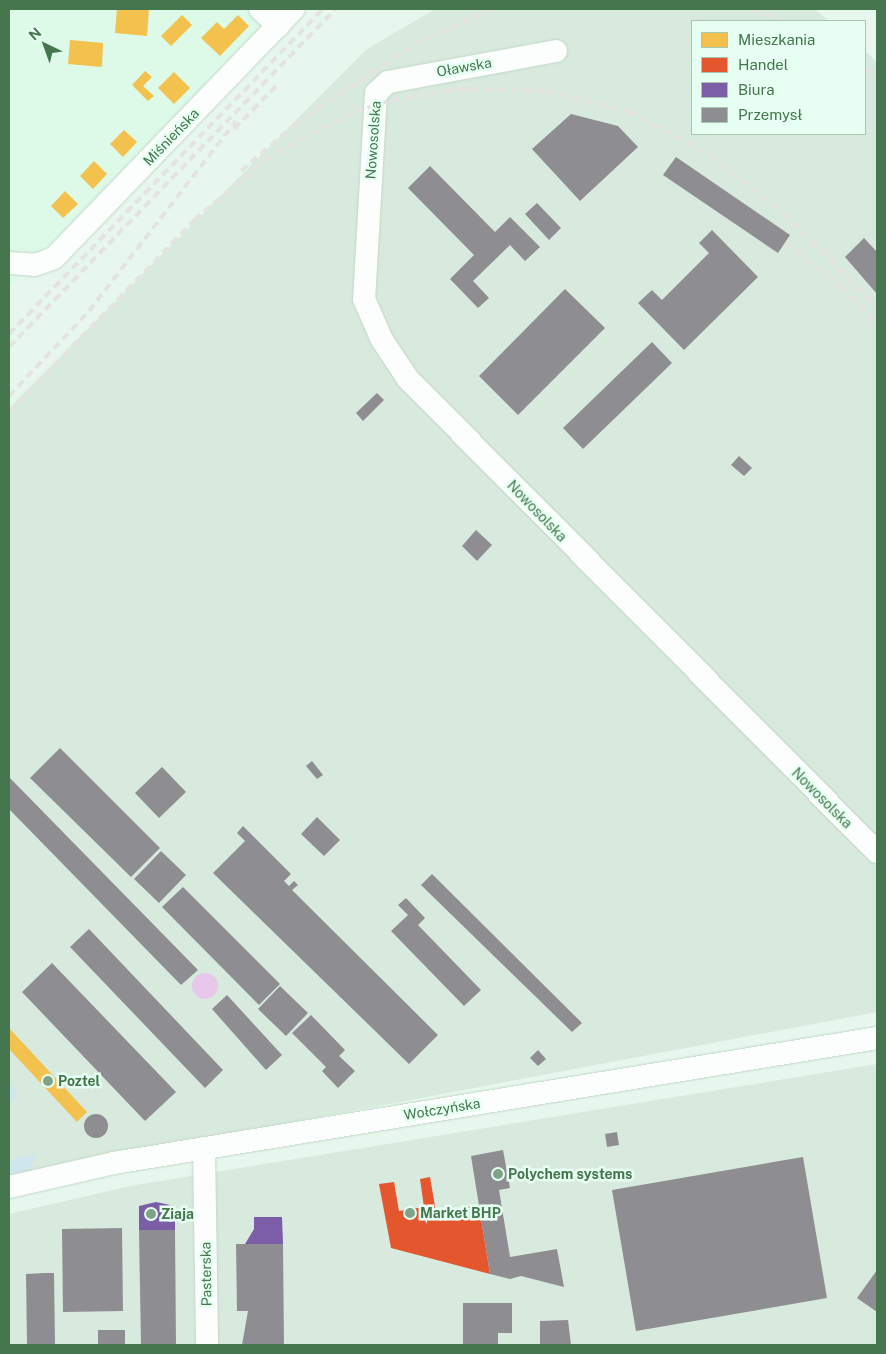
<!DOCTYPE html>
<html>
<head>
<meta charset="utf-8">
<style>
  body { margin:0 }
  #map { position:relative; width:886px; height:1354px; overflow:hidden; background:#e7f7ee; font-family:"Public Sans",sans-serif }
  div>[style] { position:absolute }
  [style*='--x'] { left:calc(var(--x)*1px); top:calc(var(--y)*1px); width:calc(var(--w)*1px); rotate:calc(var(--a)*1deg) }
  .residential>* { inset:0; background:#ddf9e8 }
  .industrial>* { inset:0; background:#d8eade }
  .green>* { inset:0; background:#d0e6ed }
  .water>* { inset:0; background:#e7c7ea }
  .round { border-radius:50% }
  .homes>* { inset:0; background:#f2c14e }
  .shops>* { inset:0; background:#e4572e }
  .offices>* { inset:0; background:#7b5ea7 }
  .industry>* { inset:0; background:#8d8d92 }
  .roads { filter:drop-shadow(0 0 1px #c2d6c7) drop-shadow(0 0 1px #c2d6c7) }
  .minor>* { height:22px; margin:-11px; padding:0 11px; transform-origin:11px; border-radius:11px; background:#fbfefc }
  .rail>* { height:4px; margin-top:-2px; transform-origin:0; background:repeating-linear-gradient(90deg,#e4e3e0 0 8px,transparent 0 13px) }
  .dots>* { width:14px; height:14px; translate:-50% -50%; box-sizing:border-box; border:2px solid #e7fff2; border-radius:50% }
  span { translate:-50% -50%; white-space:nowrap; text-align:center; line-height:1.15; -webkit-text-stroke:5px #e7fff2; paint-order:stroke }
  .street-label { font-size:14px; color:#45764e }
  .poi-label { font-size:14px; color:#45764e; font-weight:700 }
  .left { translate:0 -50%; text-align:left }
  .frame { position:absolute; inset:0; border:10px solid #45764e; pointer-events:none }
  .legend { position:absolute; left:691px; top:20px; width:175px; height:115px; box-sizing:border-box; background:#e7fff2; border:1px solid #a6c8b0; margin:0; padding:6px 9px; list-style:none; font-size:15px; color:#45764e }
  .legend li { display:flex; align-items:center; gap:10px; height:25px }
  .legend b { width:25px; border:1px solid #a6c8b0 }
  .north { position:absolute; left:20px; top:20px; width:50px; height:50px; -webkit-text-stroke:4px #e7fff2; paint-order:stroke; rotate:318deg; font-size:14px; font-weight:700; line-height:20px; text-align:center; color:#45764e }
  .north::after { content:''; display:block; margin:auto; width:18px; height:22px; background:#45764e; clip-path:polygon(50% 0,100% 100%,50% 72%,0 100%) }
</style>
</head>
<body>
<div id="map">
  <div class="residential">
    <div style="clip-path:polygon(9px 9px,278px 9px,9px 288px)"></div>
  </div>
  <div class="industrial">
    <div style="clip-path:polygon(435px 9px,815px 9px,829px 21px,692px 21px,692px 134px,865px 134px,865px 51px,877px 62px,877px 1012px,288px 1123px,9px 1189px,9px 408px,367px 49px)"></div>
    <div style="clip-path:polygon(877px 1064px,877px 1345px,9px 1345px,9px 1214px,130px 1186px)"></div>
  </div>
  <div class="green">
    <div style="clip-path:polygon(9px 1082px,18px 1095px,9px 1107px,10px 1099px)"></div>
    <div style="clip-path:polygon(37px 1154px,29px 1170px,9px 1175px,10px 1160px)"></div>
  </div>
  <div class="water">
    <div class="round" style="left:192px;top:973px;width:26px;height:26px"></div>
  </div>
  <div class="homes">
    <div style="clip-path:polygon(117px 9px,149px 9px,147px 36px,115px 33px)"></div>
    <div style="clip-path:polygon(182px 15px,192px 25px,171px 46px,161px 36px)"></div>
    <div style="clip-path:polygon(238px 15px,249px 26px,220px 56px,201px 38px,217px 22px,224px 29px)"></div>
    <div style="clip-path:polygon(70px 40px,103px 43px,102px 67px,68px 64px)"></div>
    <div style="clip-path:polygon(145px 71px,152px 77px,143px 86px,154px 96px,148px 101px,132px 85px)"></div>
    <div style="clip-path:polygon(174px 72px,190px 88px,174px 104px,158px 88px)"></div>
    <div style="clip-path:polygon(124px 130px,137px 142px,123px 157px,110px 144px)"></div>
    <div style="clip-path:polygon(94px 161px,107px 174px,93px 189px,80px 176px)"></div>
    <div style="clip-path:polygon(65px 191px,78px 204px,63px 218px,51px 206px)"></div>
    <div style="clip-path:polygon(9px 1028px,87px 1112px,77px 1122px,9px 1049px)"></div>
  </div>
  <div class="shops">
    <div style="clip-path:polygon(430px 1177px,436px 1212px,479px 1205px,490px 1274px,391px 1248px,379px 1184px,394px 1182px,399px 1211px,424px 1207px,420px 1179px)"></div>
  </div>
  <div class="offices">
    <div style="clip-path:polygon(156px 1202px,175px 1206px,175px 1230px,139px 1230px,139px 1206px)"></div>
    <div style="clip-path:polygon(254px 1217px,282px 1217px,283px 1244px,245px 1244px,254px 1229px)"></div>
  </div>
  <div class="industry">
    <div style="clip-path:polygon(571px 114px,618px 126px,638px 147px,580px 201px,532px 149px)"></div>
    <div style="clip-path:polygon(676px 157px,790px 235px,778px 253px,663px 175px)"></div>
    <div style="clip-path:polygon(430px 166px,495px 232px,510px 217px,540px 247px,525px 261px,510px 245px,473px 281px,489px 298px,478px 308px,450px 279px,474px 255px,408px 188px)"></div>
    <div style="clip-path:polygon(537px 203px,561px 228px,549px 240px,525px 214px)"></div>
    <div style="clip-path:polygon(712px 230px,758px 277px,684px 350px,638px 303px,652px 290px,662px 300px,709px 253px,699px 243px)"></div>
    <div style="clip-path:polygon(864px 238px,877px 252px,877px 294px,845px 257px)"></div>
    <div style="clip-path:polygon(565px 289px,605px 328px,518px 415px,479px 376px)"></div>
    <div style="clip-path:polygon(652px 342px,672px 363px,583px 449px,563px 428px)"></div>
    <div style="clip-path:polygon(377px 393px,384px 400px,363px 421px,356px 413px)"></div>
    <div style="clip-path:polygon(739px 456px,752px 468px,744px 476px,731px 465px)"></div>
    <div style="clip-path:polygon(476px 530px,492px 545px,477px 561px,462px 546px)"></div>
    <div style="clip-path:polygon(60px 748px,160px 848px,131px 877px,30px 778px)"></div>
    <div style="clip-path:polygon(312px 761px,323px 775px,317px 779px,306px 766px)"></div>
    <div style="clip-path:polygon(162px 767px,186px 792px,159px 818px,135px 793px)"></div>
    <div style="clip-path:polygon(9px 777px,198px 970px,181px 985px,9px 809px)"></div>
    <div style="clip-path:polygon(317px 817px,340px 840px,324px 856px,301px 834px)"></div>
    <div style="clip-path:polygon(243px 826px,291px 874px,284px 881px,289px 886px,294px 881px,298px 885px,292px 890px,438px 1035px,409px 1064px,213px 873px,245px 841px,237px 833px)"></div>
    <div style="clip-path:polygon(161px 851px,186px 875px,159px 903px,134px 879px)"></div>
    <div style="clip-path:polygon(432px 874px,582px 1023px,572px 1032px,421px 885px)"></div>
    <div style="clip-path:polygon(183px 887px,280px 984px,259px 1005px,162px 907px)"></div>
    <div style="clip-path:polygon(406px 898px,425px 918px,418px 925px,481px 990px,464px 1006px,391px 931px,408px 915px,398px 905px)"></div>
    <div style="clip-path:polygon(89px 929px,223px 1070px,205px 1088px,70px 947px)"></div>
    <div style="clip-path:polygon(52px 963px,176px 1092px,145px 1121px,22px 992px)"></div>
    <div style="clip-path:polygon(280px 986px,308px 1013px,286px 1036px,258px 1009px)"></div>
    <div style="clip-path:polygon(227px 995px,282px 1055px,266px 1070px,212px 1009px)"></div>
    <div style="clip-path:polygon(311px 1015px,345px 1050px,339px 1056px,355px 1071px,338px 1088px,322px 1071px,326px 1067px,292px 1033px)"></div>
    <div style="clip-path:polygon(538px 1050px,546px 1059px,538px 1066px,530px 1058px)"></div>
    <div class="round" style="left:84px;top:1114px;width:24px;height:24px"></div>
    <div style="clip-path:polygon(617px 1132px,619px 1145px,607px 1147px,605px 1134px)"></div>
    <div style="clip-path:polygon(503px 1150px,510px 1188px,499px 1190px,510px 1257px,557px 1249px,564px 1287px,521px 1276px,510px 1279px,490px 1274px,471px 1156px)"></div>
    <div style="clip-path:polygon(803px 1157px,827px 1298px,636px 1331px,612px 1190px)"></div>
    <div style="clip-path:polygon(122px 1228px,123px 1311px,63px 1312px,62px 1229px)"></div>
    <div style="clip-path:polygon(139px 1230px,175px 1230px,176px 1345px,141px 1345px)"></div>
    <div style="clip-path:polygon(236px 1244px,283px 1244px,284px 1345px,242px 1345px,248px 1311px,237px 1311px)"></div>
    <div style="clip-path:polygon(877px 1270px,877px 1312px,857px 1298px)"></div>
    <div style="clip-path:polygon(45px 1273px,54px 1273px,55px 1345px,27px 1345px,26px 1274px)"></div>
    <div style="clip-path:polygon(463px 1303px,512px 1303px,512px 1333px,498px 1333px,498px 1345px,463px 1345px)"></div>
    <div style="clip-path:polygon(568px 1320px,571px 1345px,540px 1345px,540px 1321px)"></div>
    <div style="clip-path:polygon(98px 1330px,125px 1330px,125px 1345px,98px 1345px)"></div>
  </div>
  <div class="roads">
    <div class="minor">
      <div style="--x:260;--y:9;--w:25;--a:43"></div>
      <div style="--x:556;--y:51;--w:171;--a:169.5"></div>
      <div style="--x:388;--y:82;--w:16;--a:137"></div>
      <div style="--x:376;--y:93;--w:206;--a:93.3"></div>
      <div style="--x:364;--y:299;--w:45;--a:66.3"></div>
      <div style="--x:382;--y:340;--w:47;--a:56.3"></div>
      <div style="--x:408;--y:379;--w:666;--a:45.24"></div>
      <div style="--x:9;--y:263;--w:26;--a:4"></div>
      <div style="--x:35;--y:265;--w:20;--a:-20"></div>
      <div style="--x:54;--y:258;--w:346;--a:-46.1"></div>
      <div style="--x:204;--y:1148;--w:197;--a:89.1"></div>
      <div style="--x:9;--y:1187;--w:108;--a:-12.9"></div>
      <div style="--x:114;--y:1163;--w:773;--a:-9.3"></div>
    </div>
  </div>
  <div class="rail">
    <div style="--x:752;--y:9;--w:33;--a:21"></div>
    <div style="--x:865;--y:68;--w:16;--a:43"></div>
    <div style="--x:234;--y:129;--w:60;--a:-45.7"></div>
    <div style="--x:241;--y:171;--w:72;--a:-41"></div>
    <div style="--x:295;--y:124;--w:144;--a:-33.7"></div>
    <div style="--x:415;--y:44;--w:85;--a:-24.2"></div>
    <div style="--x:194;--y:220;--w:107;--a:-39.7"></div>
    <div style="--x:276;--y:152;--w:89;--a:-26.9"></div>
    <div style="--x:355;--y:112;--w:39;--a:-18"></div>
    <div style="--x:392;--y:100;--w:68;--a:-9.3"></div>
    <div style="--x:459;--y:89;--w:88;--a:1.3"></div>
    <div style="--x:547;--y:91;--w:85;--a:14.4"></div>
    <div style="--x:629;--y:112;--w:93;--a:27.7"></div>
    <div style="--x:711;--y:155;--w:92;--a:38.9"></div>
    <div style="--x:783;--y:213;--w:133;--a:45"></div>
    <div style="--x:785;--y:243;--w:71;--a:37.5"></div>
    <div style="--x:841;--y:286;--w:52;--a:45.8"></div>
    <div style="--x:9;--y:334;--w:452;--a:-46"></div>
    <div style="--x:9;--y:347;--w:470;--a:-46"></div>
    <div style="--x:9;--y:396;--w:117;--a:-46.7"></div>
    <div style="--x:89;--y:311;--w:240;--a:-52.3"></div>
    <div style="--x:9;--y:412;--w:272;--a:-46"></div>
  </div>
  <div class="dots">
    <div style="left:48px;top:1081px;background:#7ea386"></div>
    <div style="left:498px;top:1174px;background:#7ea386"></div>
    <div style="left:410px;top:1213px;background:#7ea386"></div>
    <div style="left:151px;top:1214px;background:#7ea386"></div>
  </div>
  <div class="street-label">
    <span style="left:464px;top:67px;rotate:-10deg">Oławska</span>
    <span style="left:171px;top:137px;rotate:-46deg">Miśnieńska</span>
    <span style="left:373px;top:140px;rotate:-86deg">Nowosolska</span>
    <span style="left:537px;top:511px;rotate:46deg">Nowosolska</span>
    <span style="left:822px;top:798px;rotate:45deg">Nowosolska</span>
    <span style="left:442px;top:1109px;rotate:-9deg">Wołczyńska</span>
    <span style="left:206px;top:1274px;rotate:-91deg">Pasterska</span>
  </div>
  <div class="poi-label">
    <span class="left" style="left:58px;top:1081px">Poztel</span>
    <span class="left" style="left:508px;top:1174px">Polychem systems</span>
    <span class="left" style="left:420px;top:1213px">Market BHP</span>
    <span class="left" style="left:161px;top:1214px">Ziaja</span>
  </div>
  <div class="frame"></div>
  <ul class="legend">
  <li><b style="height:14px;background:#f2c14e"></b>Mieszkania</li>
  <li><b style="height:14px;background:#e4572e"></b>Handel</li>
  <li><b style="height:14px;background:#7b5ea7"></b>Biura</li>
  <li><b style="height:14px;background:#8d8d92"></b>Przemysł</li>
  </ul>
  <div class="north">N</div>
</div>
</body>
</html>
